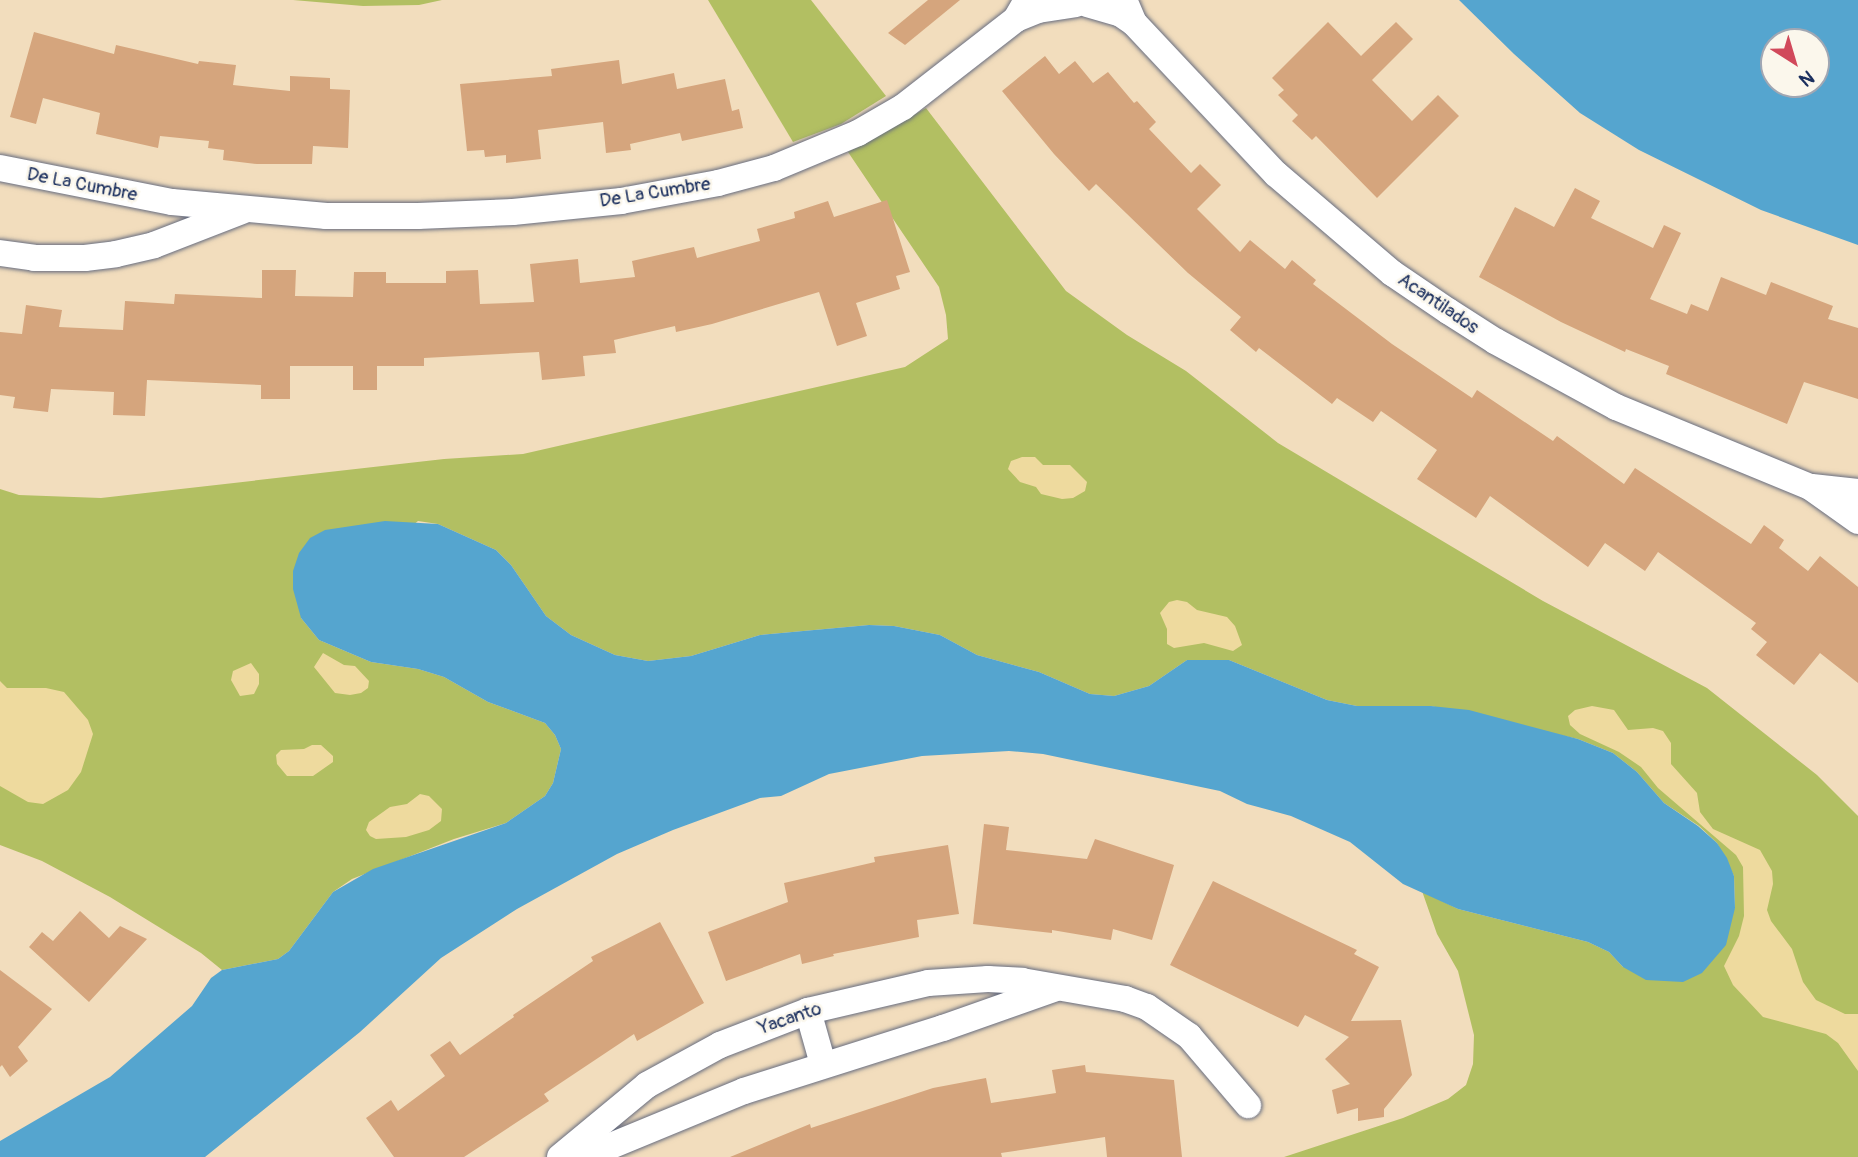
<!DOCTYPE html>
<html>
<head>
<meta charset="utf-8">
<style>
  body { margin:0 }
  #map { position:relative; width:1858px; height:1157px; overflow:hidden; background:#f2ddbd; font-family:Pangolin,sans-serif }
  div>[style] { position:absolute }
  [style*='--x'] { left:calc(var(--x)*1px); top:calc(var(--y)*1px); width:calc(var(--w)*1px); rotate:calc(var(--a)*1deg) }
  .green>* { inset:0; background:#b2bf62 }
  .sand>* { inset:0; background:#eeda9e }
  .water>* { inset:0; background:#55a5cf }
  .building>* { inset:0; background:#d5a57d }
  .roads { filter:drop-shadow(0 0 2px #666c7f) drop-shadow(0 0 2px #666c7f) }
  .street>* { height:26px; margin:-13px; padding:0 13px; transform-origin:13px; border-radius:13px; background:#fff }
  span { translate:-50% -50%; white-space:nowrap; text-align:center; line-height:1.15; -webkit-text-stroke:5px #fbf7ec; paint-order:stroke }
  .street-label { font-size:19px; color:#1b2f5e }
  .north { position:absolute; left:1760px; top:28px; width:70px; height:70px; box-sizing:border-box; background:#fbf7ec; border:2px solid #a1a7b3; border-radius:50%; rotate:143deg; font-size:19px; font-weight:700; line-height:28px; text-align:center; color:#1b2f5e }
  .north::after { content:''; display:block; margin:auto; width:24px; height:32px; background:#d1495b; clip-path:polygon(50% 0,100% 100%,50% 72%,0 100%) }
</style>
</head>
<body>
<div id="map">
  <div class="green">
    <div style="clip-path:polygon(293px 0,442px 0,419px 5px,363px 6px)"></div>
    <div style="clip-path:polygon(708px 0,811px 0,886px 96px,841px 124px,793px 142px)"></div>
    <div style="clip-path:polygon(926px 108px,1066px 291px,1127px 335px,1186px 371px,1278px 443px,1543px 601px,1707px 688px,1817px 775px,1858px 816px,1858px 1157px,1284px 1157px,1403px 1118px,1448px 1099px,1466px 1085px,1473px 1064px,1474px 1035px,1458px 971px,1437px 934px,1422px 891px,1458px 909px,1588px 942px,1609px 952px,1623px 967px,1735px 908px,1734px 876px,1717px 843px,1699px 826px,1664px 803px,1637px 772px,1613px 753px,1578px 739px,1431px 706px,1357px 706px,1327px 700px,1229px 660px,1187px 660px,1149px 686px,1114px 696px,1090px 694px,1039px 672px,977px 655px,940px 635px,894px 626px,869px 625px,760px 635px,691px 656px,648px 661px,615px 655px,571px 635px,546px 616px,511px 565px,496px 550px,438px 524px,418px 521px,301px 618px,319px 640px,371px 662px,418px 669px,444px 677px,488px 702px,545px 723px,555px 735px,561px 749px,553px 783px,545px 796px,506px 823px,454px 839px,352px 879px,333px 892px,289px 951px,278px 959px,222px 970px,201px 953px,110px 897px,42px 861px,0 845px,0 489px,19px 495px,101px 498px,444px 459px,523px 454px,905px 367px,948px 339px,946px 315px,939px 287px,848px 152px)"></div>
  </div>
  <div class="sand">
    <div style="clip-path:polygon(1022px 457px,1035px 457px,1043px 465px,1070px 465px,1087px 482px,1085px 491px,1073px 498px,1062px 499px,1041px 494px,1036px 487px,1020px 482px,1008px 469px,1011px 461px)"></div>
    <div style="clip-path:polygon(1177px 600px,1187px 602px,1197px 610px,1227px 617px,1235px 626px,1242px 645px,1233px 651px,1204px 643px,1174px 648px,1167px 644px,1167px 629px,1160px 613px,1169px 602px)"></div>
    <div style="clip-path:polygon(323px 653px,344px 665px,355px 666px,369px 681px,368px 688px,361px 693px,350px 695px,335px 693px,314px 667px)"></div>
    <div style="clip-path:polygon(251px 663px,259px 674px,259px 684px,254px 694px,240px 696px,231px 680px,233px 671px)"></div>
    <div style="clip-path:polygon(0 681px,7px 688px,46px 688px,64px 692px,88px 720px,93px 734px,81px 772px,68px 790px,43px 804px,28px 802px,0 786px)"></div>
    <div style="clip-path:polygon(1592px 706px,1614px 710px,1628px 730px,1653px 728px,1663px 731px,1671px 743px,1671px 764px,1697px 793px,1700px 812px,1713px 829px,1760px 850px,1772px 871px,1773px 884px,1767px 910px,1771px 921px,1792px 949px,1803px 982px,1816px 1000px,1845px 1014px,1858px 1014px,1858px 1071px,1838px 1043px,1826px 1034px,1763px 1017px,1733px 985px,1724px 966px,1739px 936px,1744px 916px,1743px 867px,1736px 855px,1658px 788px,1641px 767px,1619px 752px,1580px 734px,1570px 725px,1568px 716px,1575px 710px)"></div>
    <div style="clip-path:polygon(312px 745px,321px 745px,333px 756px,333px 762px,313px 776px,287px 776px,277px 764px,276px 755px,281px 750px,304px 749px)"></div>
    <div style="clip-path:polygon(420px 794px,429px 796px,442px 809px,441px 821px,429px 830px,406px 837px,376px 839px,370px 836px,366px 830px,369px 822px,390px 807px,407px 804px)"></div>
  </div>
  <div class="water">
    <div style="clip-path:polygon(evenodd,1459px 0,1858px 0,1858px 245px,1761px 210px,1639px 150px,1580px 113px,1514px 54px,1459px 0,1816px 42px,1816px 84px,1774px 84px,1774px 42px,1816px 42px)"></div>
    <div style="clip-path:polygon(385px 521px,438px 524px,496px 550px,511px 565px,546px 616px,571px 635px,615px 655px,648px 661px,691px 656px,760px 635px,869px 625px,894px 626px,940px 635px,977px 655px,1039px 672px,1090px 694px,1114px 696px,1149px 686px,1187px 660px,1229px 660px,1327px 700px,1357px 706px,1431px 706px,1469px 710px,1578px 739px,1613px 753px,1637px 772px,1664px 803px,1698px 826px,1717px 843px,1727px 858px,1734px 876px,1735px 908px,1726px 945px,1702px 973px,1683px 982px,1646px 980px,1623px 967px,1609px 952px,1588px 942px,1458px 909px,1403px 884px,1350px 842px,1291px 816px,1247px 804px,1220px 791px,1043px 754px,1009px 751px,922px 756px,829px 774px,781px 796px,760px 798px,673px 830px,617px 854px,517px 909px,441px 958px,360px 1032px,205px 1157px,0 1157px,0 1141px,110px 1077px,192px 1006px,211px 978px,222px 970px,278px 959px,289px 951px,333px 892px,373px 869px,506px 823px,545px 796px,553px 783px,561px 749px,555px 735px,545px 723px,488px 702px,444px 677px,418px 669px,371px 662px,319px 640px,301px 618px,293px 589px,293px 571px,299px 553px,310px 538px,325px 530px)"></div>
  </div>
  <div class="building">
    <div style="clip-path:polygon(928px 0,960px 0,905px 45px,888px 33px)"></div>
    <div style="clip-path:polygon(1328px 22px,1361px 56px,1396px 22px,1413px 39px,1372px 80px,1412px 121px,1438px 95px,1459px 116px,1377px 198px,1316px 136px,1312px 140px,1292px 121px,1298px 115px,1278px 95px,1284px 90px,1272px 78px)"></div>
    <div style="clip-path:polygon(34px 32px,114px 54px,116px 45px,198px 64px,199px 61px,236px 65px,233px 85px,290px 91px,290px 76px,330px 78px,330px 89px,350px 90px,348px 148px,313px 146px,312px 164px,257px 164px,223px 160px,224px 150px,208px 148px,209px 141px,160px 136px,158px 148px,96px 134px,100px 113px,43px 98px,36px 124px,10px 117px)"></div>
    <div style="clip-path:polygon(1045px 56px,1059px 74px,1075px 61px,1093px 83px,1108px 72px,1134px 103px,1137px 101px,1156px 122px,1149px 129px,1191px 173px,1200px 164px,1221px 185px,1197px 209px,1240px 252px,1250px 240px,1285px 269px,1292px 260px,1316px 280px,1313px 284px,1392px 344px,1472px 398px,1477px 390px,1553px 441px,1557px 436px,1624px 484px,1635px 468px,1751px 544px,1764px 525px,1784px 540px,1779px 548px,1808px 571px,1820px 556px,1858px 587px,1858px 683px,1820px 653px,1794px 685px,1756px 655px,1767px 642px,1751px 629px,1756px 623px,1658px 552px,1645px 571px,1605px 543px,1588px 567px,1490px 496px,1476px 518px,1417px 479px,1437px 450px,1381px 411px,1373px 422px,1337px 398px,1332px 404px,1259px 348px,1256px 352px,1230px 330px,1241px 317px,1188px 273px,1096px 184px,1089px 191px,1054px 154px,1002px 91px)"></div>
    <div style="clip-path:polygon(619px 60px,622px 84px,674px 73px,677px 89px,725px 79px,732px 111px,739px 109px,743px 128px,682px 141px,680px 133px,630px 144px,631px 150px,606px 153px,603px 122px,538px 130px,541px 159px,506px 163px,506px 155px,485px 157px,484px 150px,467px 151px,460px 84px,552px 76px,551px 69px)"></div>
    <div style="clip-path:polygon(1575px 188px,1600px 201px,1591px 218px,1653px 248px,1664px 225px,1681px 233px,1650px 299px,1687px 314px,1691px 304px,1708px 311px,1721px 277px,1766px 295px,1771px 282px,1833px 306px,1828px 319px,1858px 328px,1858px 399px,1804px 382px,1787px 424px,1666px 374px,1669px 366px,1626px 349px,1625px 352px,1561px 322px,1479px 277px,1515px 207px,1554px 227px)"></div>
    <div style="clip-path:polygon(887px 200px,910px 272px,896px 276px,900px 289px,856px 303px,867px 336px,837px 346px,819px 292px,712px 324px,676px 332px,675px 326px,614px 340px,616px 353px,583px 356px,585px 376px,542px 380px,539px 352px,424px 358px,424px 366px,377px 366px,377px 390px,353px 390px,353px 366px,290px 366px,290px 399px,261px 399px,261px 385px,147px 380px,145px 416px,113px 415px,114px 392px,51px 389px,48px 412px,13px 408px,15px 397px,0 395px,0 332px,22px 334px,26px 305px,62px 310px,59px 327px,123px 330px,125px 301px,174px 304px,175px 294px,262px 298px,262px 270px,296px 270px,295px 296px,353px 297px,354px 272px,386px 272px,386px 283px,446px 283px,446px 271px,478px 270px,480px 304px,534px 302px,530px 264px,578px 259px,580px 283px,635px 277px,632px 261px,694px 247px,697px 258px,760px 241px,757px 229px,795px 218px,794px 212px,828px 201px,834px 217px)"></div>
    <div style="clip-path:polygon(984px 824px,1009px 827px,1006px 850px,1087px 859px,1095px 839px,1174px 865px,1152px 940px,1113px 929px,1111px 940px,1052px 930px,1052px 933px,973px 924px)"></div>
    <div style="clip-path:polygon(948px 845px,959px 914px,917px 920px,919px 937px,833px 954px,834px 956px,802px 964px,800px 954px,726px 981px,708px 932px,788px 902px,784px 883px,875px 862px,874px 857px)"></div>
    <div style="clip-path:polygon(1213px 881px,1357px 950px,1354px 954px,1379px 967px,1351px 1021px,1401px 1020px,1412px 1075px,1384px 1109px,1384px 1117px,1358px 1121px,1358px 1108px,1337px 1114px,1332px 1090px,1350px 1084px,1325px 1059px,1349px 1037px,1305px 1015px,1298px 1027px,1170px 965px)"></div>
    <div style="clip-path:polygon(80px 911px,109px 938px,120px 926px,147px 939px,89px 1002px,29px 947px,42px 932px,53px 941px)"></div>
    <div style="clip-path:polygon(660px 922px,704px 1003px,637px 1041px,634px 1034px,544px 1094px,549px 1101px,464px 1157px,394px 1157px,366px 1118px,391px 1100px,398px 1111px,445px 1076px,430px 1055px,450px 1041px,460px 1055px,514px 1017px,513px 1015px,593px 961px,591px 957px)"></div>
    <div style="clip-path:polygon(0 970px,52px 1009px,18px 1047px,28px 1061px,10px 1077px,2px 1065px,0 1067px)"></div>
    <div style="clip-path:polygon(1085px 1065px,1086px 1072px,1174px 1080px,1182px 1157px,1107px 1157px,1105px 1137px,1001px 1153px,1002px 1157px,730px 1157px,810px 1124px,811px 1128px,933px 1088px,986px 1078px,991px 1103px,1056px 1093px,1052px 1070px)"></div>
  </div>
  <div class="roads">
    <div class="street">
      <div style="--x:1027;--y:0;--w:22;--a:120"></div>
      <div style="--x:1016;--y:19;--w:24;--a:-22"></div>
      <div style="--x:1038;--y:10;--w:38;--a:-9"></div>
      <div style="--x:1087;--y:4;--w:35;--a:16"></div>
      <div style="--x:1121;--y:14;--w:16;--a:35"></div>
      <div style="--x:1134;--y:23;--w:25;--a:-113"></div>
      <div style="--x:1134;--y:23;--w:207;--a:46.8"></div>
      <div style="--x:1276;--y:174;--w:153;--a:40.5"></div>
      <div style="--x:1392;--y:273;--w:68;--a:34.2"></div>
      <div style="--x:1448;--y:311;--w:56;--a:32.6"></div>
      <div style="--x:1495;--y:341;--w:138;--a:28.6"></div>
      <div style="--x:1616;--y:407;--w:210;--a:22.4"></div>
      <div style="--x:1810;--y:487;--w:59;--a:35.3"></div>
      <div style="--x:0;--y:168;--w:175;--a:11.2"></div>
      <div style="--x:172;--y:202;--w:155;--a:5.2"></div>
      <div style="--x:326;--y:216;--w:92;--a:0"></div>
      <div style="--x:418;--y:216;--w:95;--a:-2.4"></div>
      <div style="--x:513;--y:212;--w:109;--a:-5.8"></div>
      <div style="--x:621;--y:201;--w:99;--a:-10.5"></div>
      <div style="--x:718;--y:183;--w:58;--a:-15"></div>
      <div style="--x:774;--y:168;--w:91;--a:-22.6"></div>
      <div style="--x:858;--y:133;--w:52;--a:-30"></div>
      <div style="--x:903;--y:107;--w:143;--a:-37.9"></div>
      <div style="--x:0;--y:253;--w:34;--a:8"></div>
      <div style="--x:34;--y:258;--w:51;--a:0"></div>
      <div style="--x:85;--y:258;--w:31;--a:-7"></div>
      <div style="--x:116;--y:254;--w:39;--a:-13"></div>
      <div style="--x:154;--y:245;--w:94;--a:-21.1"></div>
      <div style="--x:1812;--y:487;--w:46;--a:6.2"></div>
      <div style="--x:808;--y:1011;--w:55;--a:74.2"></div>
      <div style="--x:560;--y:1157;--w:113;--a:-39.6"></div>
      <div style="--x:647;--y:1085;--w:83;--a:-28.7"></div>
      <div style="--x:720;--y:1045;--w:94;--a:-21.1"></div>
      <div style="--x:808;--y:1011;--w:123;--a:-13.1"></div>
      <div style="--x:928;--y:983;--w:60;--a:-3.8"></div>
      <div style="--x:988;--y:979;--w:34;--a:3"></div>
      <div style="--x:1022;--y:981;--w:105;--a:9.9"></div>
      <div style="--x:1125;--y:999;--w:23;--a:20"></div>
      <div style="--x:1147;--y:1007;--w:51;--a:34.6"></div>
      <div style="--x:1189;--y:1036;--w:91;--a:49.5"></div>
      <div style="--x:584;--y:1157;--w:173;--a:-22.4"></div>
      <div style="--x:744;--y:1091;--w:209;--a:-17.6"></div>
      <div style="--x:943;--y:1028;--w:118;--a:-19.4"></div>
    </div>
  </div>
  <div class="street-label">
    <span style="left:82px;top:185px;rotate:11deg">De La Cumbre</span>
    <span style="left:655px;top:193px;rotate:-9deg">De La Cumbre</span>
    <span style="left:1438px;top:304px;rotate:34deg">Acantilados</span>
    <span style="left:790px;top:1019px;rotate:-19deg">Yacanto</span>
  </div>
  <div class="north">N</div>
</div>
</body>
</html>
